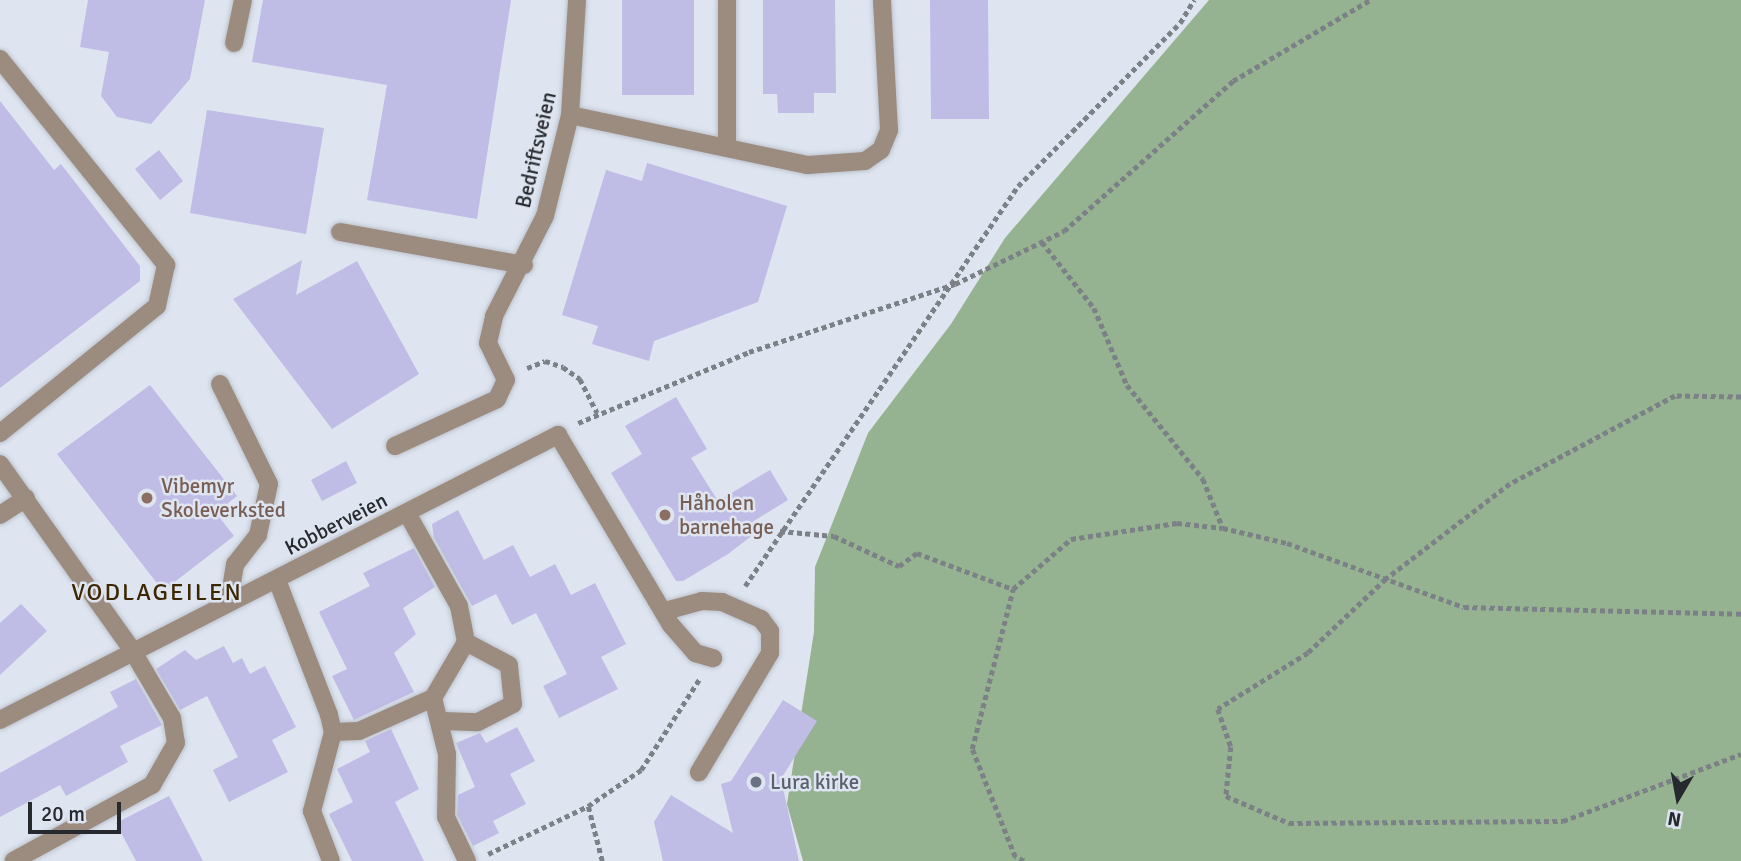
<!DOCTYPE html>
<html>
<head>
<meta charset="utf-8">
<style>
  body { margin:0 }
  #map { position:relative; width:1741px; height:861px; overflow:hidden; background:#dee5f0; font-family:Signika,sans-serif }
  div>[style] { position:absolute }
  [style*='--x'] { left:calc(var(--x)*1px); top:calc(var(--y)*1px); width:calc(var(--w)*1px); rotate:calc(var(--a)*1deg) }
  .forest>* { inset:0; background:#95b390 }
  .building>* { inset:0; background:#bfbce6 }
  .path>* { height:4.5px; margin-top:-2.25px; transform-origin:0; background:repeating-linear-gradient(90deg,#7c8188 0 5px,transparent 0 8.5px) }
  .roads { filter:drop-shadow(0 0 2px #bdc3cd) drop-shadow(0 0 2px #bdc3cd) }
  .minor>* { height:18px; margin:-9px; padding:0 9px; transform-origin:9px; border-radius:9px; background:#9c8c80 }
  .dots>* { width:19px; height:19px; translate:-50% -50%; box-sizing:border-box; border:4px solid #dee5f0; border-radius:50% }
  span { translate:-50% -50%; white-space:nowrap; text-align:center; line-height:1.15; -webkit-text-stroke:5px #dee5f0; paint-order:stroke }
  .street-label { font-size:21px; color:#26292d }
  .education-label { font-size:21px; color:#785e54 }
  .left { translate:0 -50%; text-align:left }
  .worship-label { font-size:21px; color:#5b616d }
  .quarter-label { font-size:24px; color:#3d2602; letter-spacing:2px }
  .north { position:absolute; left:1643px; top:763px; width:70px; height:70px; -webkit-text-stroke:5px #dee5f0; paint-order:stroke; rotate:190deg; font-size:19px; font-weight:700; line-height:28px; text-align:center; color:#26292d }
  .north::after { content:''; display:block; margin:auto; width:24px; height:32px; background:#26292d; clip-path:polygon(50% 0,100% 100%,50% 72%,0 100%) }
  .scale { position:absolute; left:28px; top:802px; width:93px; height:32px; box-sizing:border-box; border:4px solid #26292d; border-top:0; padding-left:9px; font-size:21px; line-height:24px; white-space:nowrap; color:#26292d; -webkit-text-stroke:5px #dee5f0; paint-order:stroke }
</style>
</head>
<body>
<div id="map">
  <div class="forest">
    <div style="clip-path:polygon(1209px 0,1741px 0,1741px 861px,803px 861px,787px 804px,814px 632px,815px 567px,868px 433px,951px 324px,1005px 238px)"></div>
  </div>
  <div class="building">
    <div style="clip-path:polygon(88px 0,205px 0,190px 79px,151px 124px,117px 117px,101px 96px,109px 52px,80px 47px)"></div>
    <div style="clip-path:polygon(263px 0,511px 0,477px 219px,367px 200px,387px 85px,252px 62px)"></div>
    <div style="clip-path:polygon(622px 0,694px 0,694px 95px,622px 95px)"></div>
    <div style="clip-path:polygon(763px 0,835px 0,836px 93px,814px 93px,814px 113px,778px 113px,777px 94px,763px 94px)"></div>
    <div style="clip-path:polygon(930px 0,988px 0,989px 119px,931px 119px)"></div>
    <div style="clip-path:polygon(0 101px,54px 170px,61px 164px,140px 266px,140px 281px,0 388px)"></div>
    <div style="clip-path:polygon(207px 110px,324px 128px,306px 234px,190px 213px)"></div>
    <div style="clip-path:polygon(159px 150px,183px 181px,160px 200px,135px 169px)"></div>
    <div style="clip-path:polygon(647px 163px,787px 206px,758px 302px,654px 341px,649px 361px,592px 344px,598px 326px,562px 315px,606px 170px,642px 181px)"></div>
    <div style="clip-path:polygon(302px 260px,296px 295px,357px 261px,419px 374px,332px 429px,233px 299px)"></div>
    <div style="clip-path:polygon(150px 385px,237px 496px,216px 513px,234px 536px,163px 591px,57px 454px)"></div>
    <div style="clip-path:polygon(676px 397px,707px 449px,691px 458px,718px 501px,770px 470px,788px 500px,752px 522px,758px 531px,728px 554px,683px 581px,676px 581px,611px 473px,642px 454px,625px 426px)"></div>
    <div style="clip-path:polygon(346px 461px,357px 483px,322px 501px,311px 480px)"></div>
    <div style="clip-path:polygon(458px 510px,484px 560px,513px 545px,530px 577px,555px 564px,571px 595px,595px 583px,626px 644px,601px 657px,618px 689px,559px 718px,543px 686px,567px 674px,536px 613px,512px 625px,496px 594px,472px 606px,434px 538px,432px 524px)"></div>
    <div style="clip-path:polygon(414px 548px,435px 587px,403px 608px,416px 634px,394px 653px,414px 692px,354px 720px,332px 676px,347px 669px,319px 612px,370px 586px,363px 573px)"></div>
    <div style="clip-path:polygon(21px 604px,47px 631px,0 675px,0 623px)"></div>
    <div style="clip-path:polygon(224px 646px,233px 663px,242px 658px,250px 674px,265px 666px,296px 727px,272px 740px,288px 772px,229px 802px,213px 770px,238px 757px,207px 696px,180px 710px,156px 669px,185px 650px,196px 660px)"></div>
    <div style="clip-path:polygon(136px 679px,162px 725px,120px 746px,128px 762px,66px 796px,60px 785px,0 817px,0 773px,118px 707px,110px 692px)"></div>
    <div style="clip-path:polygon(783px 700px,817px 721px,781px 779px,799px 861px,663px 861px,654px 822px,671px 795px,733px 833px,721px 784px,731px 781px)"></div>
    <div style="clip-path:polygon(517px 727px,535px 761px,510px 774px,526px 804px,493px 821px,499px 833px,473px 846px,457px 815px,458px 795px,475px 787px,456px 743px,480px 733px,486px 743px)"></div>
    <div style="clip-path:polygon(391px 729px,419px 789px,395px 802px,424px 861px,352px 861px,329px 814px,353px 802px,337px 769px,370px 752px,365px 741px)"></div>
    <div style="clip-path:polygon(169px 796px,203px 861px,136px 861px,116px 823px)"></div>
  </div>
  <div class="path">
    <div style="--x:1042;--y:242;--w:84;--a:51.8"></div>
    <div style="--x:1094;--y:308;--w:84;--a:66.8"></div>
    <div style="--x:1127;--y:385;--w:121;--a:51"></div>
    <div style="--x:1203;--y:479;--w:53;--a:67.8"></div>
    <div style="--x:527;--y:368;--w:19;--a:-21"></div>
    <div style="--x:545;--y:361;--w:19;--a:18"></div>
    <div style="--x:563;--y:367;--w:21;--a:35"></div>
    <div style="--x:580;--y:379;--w:38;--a:63"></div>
    <div style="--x:1741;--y:397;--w:66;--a:-179.1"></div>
    <div style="--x:1675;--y:396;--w:187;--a:151.9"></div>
    <div style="--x:1510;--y:484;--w:156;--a:142.5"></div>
    <div style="--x:1386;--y:579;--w:108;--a:136.5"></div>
    <div style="--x:1308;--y:653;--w:106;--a:148.1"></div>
    <div style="--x:1218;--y:709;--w:40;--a:71.1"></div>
    <div style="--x:1231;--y:747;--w:49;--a:95.8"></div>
    <div style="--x:1226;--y:796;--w:69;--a:23.2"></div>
    <div style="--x:1289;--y:823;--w:274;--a:-0.4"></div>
    <div style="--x:1563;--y:821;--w:190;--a:-20.6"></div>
    <div style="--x:578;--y:423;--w:185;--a:-22.5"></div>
    <div style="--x:749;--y:352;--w:217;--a:-18.3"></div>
    <div style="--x:955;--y:284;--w:121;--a:-25.9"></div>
    <div style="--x:1064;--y:231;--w:226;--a:-41.6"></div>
    <div style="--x:1233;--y:81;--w:159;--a:-30.6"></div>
    <div style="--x:780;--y:531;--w:54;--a:5.3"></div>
    <div style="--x:834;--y:536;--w:72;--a:24.8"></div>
    <div style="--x:899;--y:566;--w:22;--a:-36"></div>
    <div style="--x:917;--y:553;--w:103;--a:20.6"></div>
    <div style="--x:745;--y:586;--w:484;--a:-55.7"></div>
    <div style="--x:1018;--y:186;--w:230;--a:-45.2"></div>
    <div style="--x:1180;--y:23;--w:27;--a:-59"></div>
    <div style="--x:488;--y:854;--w:111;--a:-25.6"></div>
    <div style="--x:602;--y:861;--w:57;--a:-104.3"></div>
    <div style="--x:588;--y:806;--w:64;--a:-34.2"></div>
    <div style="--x:641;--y:770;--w:109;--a:-57.3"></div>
    <div style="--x:1024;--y:861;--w:10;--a:-156"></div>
    <div style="--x:1015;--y:857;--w:116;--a:-111.7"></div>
    <div style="--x:972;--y:749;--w:165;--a:-75.6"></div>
    <div style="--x:1013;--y:589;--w:77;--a:-40.8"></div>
    <div style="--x:1071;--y:539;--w:107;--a:-8.6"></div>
    <div style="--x:1177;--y:523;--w:46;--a:6.2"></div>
    <div style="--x:1223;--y:528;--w:66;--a:13.2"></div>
    <div style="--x:1287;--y:543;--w:188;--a:19.9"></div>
    <div style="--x:1464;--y:607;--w:277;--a:1.4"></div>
  </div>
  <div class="roads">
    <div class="minor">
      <div style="--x:234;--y:43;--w:44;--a:-78.2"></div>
      <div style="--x:0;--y:59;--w:265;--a:51.1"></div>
      <div style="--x:166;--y:265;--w:42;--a:102.4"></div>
      <div style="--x:157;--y:306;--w:202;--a:141"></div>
      <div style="--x:570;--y:115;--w:243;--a:11.9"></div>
      <div style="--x:808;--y:165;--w:57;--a:-4"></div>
      <div style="--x:865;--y:161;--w:19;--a:-35"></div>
      <div style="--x:881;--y:150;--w:22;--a:-68"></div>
      <div style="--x:889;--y:130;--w:130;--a:-93.1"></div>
      <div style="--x:727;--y:146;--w:146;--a:-90"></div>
      <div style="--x:340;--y:232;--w:187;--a:10.2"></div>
      <div style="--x:220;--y:384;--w:111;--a:63.9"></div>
      <div style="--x:269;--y:484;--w:52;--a:102.2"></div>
      <div style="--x:258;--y:535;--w:37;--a:128"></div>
      <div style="--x:235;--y:564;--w:39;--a:99"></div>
      <div style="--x:395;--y:446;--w:112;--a:-24.7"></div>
      <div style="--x:497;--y:399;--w:21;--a:-65"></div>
      <div style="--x:506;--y:380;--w:41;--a:-115.9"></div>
      <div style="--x:488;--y:343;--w:28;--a:-77"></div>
      <div style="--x:494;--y:316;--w:112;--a:-63"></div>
      <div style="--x:545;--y:216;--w:104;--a:-76.1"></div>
      <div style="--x:570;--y:115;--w:115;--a:-86.5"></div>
      <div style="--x:0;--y:464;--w:228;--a:54.6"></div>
      <div style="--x:132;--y:650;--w:79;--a:59.5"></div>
      <div style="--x:172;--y:718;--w:25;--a:81"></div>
      <div style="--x:176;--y:743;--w:48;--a:119.7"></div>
      <div style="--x:152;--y:785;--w:158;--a:151.3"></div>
      <div style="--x:0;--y:515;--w:31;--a:-33"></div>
      <div style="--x:277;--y:580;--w:145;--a:68.9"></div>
      <div style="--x:329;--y:715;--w:17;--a:77"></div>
      <div style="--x:333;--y:732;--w:82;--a:104.9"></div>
      <div style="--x:312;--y:811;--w:53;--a:69.2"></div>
      <div style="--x:665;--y:611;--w:38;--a:-15"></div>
      <div style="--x:702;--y:601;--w:20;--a:3"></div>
      <div style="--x:722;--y:602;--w:43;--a:23.6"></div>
      <div style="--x:761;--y:619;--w:15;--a:53"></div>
      <div style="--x:770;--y:631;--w:22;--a:90"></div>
      <div style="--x:770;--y:653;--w:139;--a:120.8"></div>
      <div style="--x:433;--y:698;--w:58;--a:76"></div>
      <div style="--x:447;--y:754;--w:63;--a:90.9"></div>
      <div style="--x:446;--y:817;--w:49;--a:64.5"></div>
      <div style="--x:0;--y:720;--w:627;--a:-27.06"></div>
      <div style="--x:558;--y:435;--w:221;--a:59.3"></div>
      <div style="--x:671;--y:625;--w:37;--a:49"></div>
      <div style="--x:695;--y:653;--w:19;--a:16"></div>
      <div style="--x:443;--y:721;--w:35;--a:2"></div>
      <div style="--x:478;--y:722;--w:39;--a:-27"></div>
      <div style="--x:513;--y:704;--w:39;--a:-96"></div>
      <div style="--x:509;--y:665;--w:49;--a:-151.9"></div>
      <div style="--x:333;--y:732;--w:26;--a:-2"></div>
      <div style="--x:359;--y:731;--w:81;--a:-24"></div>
      <div style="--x:433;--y:698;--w:65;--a:-59.5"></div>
      <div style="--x:466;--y:642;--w:37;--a:-101"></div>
      <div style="--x:459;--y:606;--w:107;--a:-119.2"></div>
    </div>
  </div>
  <div class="dots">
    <div style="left:147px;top:498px;background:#8d6e63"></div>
    <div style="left:665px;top:515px;background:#8d6e63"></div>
    <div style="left:756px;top:782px;background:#6b7280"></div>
  </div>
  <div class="street-label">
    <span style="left:536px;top:150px;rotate:-77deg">Bedriftsveien</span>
    <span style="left:336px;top:524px;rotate:-27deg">Kobberveien</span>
  </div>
  <div class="education-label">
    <span class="left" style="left:161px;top:498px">Vibemyr<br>Skoleverksted</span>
    <span class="left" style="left:679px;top:515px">Håholen<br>barnehage</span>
  </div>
  <div class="worship-label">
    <span class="left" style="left:770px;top:782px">Lura kirke</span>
  </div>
  <div class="quarter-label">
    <span style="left:157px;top:593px">VODLAGEILEN</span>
  </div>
  <div class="north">N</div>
  <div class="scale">20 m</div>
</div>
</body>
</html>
